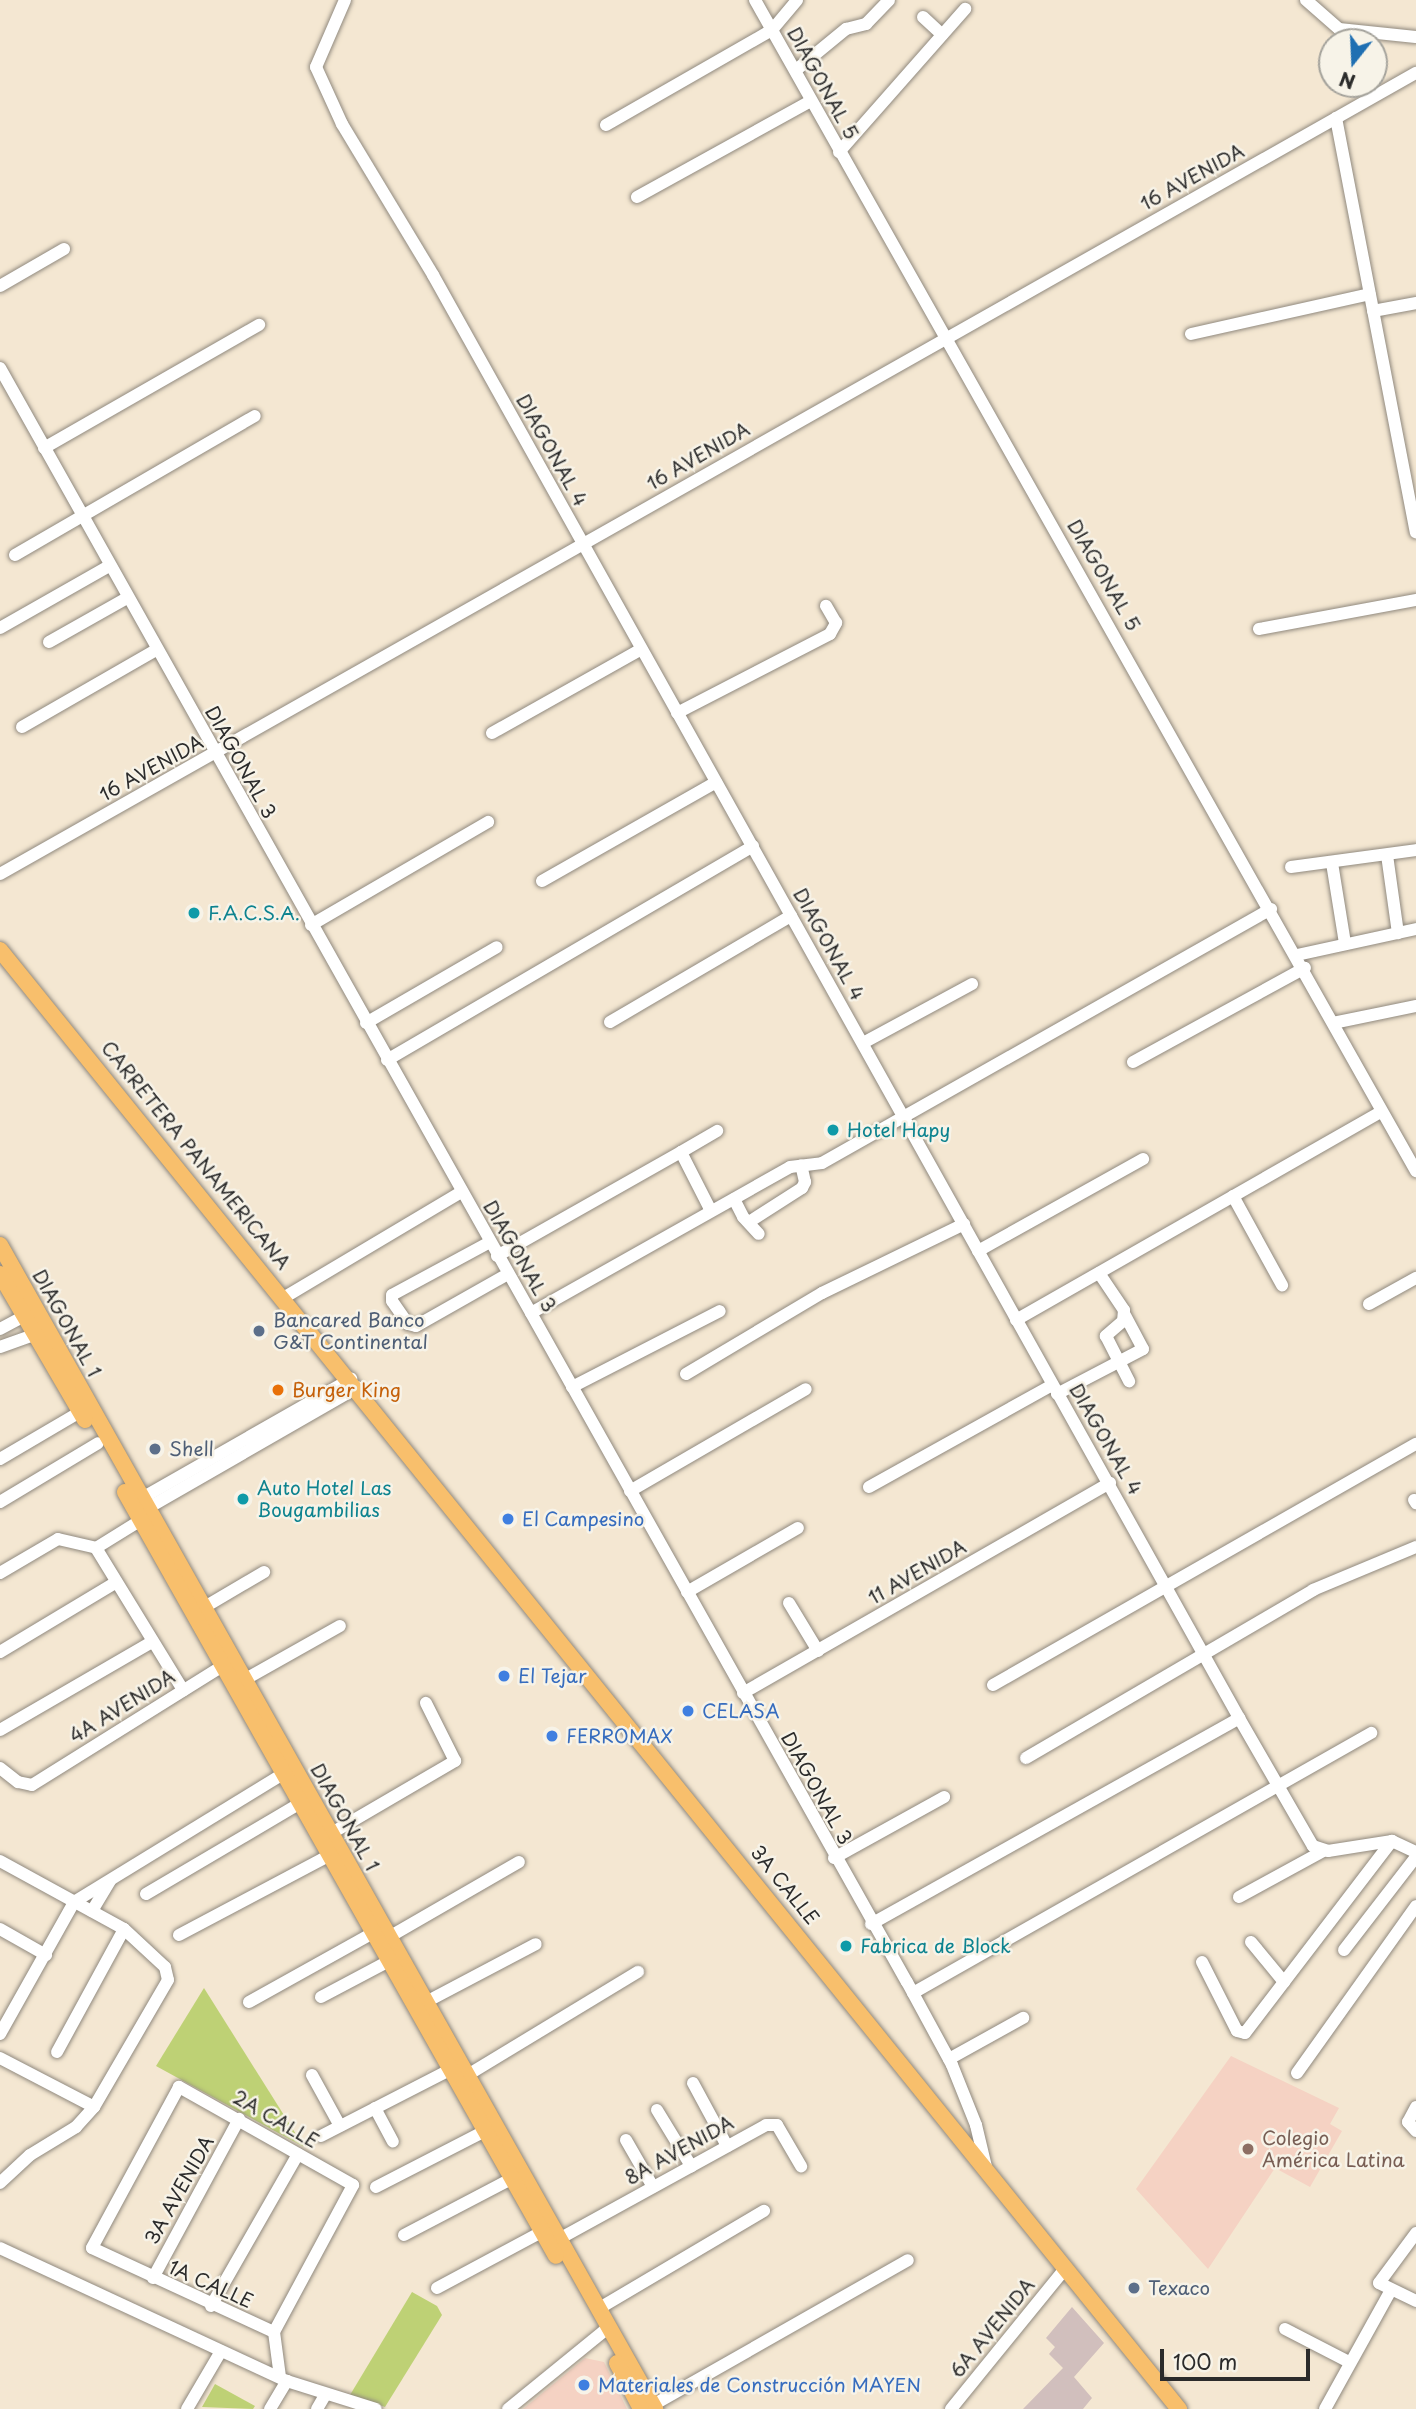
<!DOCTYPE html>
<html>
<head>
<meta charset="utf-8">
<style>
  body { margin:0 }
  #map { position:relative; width:1416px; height:2409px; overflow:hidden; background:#f4e7d2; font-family:"Playpen Sans",sans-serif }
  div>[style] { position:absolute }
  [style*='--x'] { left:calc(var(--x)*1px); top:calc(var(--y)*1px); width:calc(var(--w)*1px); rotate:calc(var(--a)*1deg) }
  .built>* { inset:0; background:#f5d2c3 }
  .industrial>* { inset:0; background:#d1bfbd }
  .green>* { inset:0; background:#bed175 }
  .roads { filter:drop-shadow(0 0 2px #90897e) drop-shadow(0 0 2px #90897e) }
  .minor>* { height:12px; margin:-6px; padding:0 6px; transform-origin:6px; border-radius:6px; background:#fff }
  .major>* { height:16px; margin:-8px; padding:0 8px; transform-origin:8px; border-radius:8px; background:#f8bf6c }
  .dots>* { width:19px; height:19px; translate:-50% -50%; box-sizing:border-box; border:4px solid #f7f3e8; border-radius:50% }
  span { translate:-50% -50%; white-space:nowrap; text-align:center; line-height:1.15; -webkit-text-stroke:5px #f7f3e8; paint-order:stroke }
  .street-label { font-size:19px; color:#2b2b2b }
  .culture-label { font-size:19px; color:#0d838f }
  .left { translate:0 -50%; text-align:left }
  .service-label { font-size:19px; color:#4e5e75 }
  .food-label { font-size:19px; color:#c56008 }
  .shop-label { font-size:19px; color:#366cbe }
  .education-label { font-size:19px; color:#785e54 }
  .north { position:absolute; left:1318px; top:28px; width:70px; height:70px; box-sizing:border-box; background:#f7f3e8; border:2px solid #a5a39c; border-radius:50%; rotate:198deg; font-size:19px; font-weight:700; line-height:28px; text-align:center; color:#2b2b2b }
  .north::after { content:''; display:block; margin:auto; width:24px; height:32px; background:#1f6fb2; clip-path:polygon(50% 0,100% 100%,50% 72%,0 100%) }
  .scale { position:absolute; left:1160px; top:2349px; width:150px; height:32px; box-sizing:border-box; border:4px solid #2b2b2b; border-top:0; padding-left:9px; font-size:21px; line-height:24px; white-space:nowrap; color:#2b2b2b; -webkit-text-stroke:5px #f7f3e8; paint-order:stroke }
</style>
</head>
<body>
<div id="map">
  <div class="built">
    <div style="clip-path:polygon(1231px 2056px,1339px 2108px,1330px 2124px,1342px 2131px,1310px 2187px,1275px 2168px,1208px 2269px,1136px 2189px)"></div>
    <div style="clip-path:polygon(585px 2358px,604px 2362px,627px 2409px,523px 2409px)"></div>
  </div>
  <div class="industrial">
    <div style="clip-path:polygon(1072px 2307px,1104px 2343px,1074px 2377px,1092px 2398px,1083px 2409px,1023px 2409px,1063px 2368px,1049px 2354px,1055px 2347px,1046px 2338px)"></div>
  </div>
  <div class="green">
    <div style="clip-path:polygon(204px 1988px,304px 2147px,156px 2066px)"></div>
    <div style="clip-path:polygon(412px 2292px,437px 2306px,442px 2315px,385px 2407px,350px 2395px)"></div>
    <div style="clip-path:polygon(215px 2384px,255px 2406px,253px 2409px,202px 2407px)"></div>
  </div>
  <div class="roads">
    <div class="minor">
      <div style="--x:345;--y:0;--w:73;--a:113.4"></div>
      <div style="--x:316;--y:67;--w:63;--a:65.5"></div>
      <div style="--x:342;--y:124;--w:176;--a:58.9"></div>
      <div style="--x:433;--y:275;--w:1653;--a:60.81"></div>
      <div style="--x:1239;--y:1718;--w:148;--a:60"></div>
      <div style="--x:1313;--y:1846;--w:16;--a:18"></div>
      <div style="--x:1328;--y:1851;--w:65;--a:-8.9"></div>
      <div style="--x:755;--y:0;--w:1345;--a:60.56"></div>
      <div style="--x:1306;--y:0;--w:44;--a:41.3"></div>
      <div style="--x:1339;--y:29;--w:77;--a:5.9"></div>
      <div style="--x:923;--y:17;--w:26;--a:43"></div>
      <div style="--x:796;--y:70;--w:65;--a:-39.4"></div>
      <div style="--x:846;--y:29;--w:21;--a:-14"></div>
      <div style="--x:866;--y:24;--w:33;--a:-46"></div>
      <div style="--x:1336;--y:118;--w:422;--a:79.1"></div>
      <div style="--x:606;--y:125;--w:191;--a:-29.8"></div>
      <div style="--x:772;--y:30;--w:39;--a:-50"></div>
      <div style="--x:839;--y:152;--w:191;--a:-48.6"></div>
      <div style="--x:637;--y:197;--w:199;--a:-28.9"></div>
      <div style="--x:0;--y:286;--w:74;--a:-30"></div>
      <div style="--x:1373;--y:311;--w:44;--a:-10.5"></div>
      <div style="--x:1191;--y:334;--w:183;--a:-12.6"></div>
      <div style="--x:0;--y:368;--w:1851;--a:60.67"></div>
      <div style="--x:907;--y:1982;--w:94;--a:61.5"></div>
      <div style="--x:952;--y:2065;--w:65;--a:68.2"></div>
      <div style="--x:976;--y:2125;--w:47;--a:76.6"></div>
      <div style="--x:44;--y:448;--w:248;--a:-29.8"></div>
      <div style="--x:15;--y:555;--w:277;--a:-30.1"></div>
      <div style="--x:0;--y:628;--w:125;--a:-29.6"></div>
      <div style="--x:1259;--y:629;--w:160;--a:-10.5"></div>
      <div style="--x:49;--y:642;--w:90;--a:-29.4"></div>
      <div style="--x:677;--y:713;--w:172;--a:-27.3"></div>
      <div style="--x:830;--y:634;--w:13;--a:-61"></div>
      <div style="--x:836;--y:623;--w:20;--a:-120"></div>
      <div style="--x:22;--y:727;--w:155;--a:-29.9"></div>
      <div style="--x:492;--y:733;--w:170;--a:-29.3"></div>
      <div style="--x:1387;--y:855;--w:79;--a:82"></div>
      <div style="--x:1332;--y:863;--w:81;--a:80.8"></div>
      <div style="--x:1291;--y:867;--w:126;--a:-7.7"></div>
      <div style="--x:0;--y:874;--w:1627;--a:-29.5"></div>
      <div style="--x:542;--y:881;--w:200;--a:-29.6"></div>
      <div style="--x:311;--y:925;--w:205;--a:-30.2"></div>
      <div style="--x:1297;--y:955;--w:122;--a:-12.3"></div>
      <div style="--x:610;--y:1022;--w:210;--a:-30.4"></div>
      <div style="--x:366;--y:1023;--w:151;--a:-30.1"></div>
      <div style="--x:1333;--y:1023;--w:85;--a:-11.6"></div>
      <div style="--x:863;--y:1043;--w:124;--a:-28.4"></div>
      <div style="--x:387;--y:1060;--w:424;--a:-30.3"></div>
      <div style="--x:1133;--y:1062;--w:196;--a:-28.7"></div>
      <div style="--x:1233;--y:1196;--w:102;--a:61.2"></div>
      <div style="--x:734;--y:1199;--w:20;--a:63"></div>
      <div style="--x:743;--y:1217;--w:23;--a:47"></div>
      <div style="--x:711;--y:1211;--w:66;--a:-117"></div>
      <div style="--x:681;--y:1152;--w:42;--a:-30.3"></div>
      <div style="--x:749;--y:1222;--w:63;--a:-32.7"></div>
      <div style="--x:802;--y:1188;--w:7;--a:-63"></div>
      <div style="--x:805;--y:1182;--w:17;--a:-103"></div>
      <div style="--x:490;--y:1242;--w:111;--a:151.6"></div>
      <div style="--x:392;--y:1295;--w:6;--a:90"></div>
      <div style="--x:392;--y:1301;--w:28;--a:55"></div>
      <div style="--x:408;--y:1324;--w:8;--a:14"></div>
      <div style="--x:416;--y:1326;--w:106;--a:-29.5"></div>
      <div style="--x:978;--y:1251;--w:189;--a:-29.1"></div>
      <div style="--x:497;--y:1256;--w:211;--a:-29.5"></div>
      <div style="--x:1099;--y:1273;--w:45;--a:56"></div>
      <div style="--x:1124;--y:1310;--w:11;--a:95"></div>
      <div style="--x:1123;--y:1321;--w:23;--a:139"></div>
      <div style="--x:1106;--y:1336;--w:51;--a:62.9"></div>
      <div style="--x:285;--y:1297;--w:205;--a:-30.8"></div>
      <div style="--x:1369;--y:1304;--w:54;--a:-29"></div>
      <div style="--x:531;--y:1313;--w:297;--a:-29.4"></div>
      <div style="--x:790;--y:1167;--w:32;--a:-7"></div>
      <div style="--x:822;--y:1163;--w:516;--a:-29.5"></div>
      <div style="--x:1016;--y:1320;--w:420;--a:-29.7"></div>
      <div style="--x:0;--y:1329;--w:34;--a:-28"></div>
      <div style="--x:0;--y:1347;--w:45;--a:-19.7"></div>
      <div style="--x:686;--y:1374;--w:158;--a:-30.8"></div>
      <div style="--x:822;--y:1293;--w:158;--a:-25.9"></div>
      <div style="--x:572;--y:1387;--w:166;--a:-27.2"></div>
      <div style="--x:1057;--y:1394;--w:97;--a:-27.6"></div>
      <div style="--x:1143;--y:1349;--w:38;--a:-118"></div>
      <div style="--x:0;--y:1459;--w:93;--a:-30.4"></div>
      <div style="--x:869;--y:1487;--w:210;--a:-29.1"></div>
      <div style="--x:630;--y:1491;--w:203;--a:-30.1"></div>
      <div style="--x:1414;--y:1500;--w:4;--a:56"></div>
      <div style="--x:0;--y:1502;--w:114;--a:-31"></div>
      <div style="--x:135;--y:1502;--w:249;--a:-29.7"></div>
      <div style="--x:141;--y:1512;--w:250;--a:-29.9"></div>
      <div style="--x:96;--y:1548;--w:167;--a:58.5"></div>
      <div style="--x:96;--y:1548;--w:59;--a:-31.8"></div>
      <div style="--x:0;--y:1573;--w:67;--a:-30.4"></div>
      <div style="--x:58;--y:1539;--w:39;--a:13"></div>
      <div style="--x:687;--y:1592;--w:128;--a:-30"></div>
      <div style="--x:789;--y:1603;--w:56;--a:58.9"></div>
      <div style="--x:203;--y:1608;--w:71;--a:-30.5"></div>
      <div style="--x:0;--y:1652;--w:134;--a:-31"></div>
      <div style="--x:244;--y:1680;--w:110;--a:-29.4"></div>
      <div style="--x:993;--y:1685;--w:487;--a:-29.7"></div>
      <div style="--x:743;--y:1693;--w:423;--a:-29.8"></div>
      <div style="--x:0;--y:1730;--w:176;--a:-30.1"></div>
      <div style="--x:1026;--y:1758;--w:333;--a:-30.3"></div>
      <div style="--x:1313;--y:1590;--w:112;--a:-22.7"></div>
      <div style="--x:0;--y:1768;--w:23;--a:38"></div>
      <div style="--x:18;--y:1782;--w:14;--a:12"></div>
      <div style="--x:32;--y:1785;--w:232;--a:-32"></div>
      <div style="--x:330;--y:1834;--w:145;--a:-30.3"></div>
      <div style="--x:455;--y:1761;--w:65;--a:-116.6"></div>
      <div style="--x:1392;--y:1841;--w:26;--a:25"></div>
      <div style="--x:834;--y:1858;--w:126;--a:-29"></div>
      <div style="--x:0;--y:1861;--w:141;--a:28.7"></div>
      <div style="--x:124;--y:1929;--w:56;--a:42.8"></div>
      <div style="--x:165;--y:1967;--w:13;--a:77"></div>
      <div style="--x:168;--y:1980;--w:147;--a:120.2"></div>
      <div style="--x:94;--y:2107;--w:27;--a:132"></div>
      <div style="--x:76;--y:2127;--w:54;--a:148.7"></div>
      <div style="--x:30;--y:2155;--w:41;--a:137"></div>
      <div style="--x:146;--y:1894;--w:178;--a:-30.5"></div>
      <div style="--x:1239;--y:1897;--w:96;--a:-28.7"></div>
      <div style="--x:92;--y:1911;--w:35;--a:-59"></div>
      <div style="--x:871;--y:1924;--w:422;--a:-29.2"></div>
      <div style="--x:0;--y:1929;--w:53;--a:29.5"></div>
      <div style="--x:179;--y:1935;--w:169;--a:-27.9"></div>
      <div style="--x:389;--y:1937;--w:150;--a:-30"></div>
      <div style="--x:1251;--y:1942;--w:52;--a:50.5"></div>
      <div style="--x:1344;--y:1950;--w:118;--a:-52.3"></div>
      <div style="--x:1202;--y:1962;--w:77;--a:63.1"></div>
      <div style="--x:1237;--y:2031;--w:8;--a:14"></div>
      <div style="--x:1245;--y:2033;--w:242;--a:-52.6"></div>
      <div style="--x:913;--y:1993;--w:527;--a:-29.58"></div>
      <div style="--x:321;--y:1997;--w:75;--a:-27.9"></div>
      <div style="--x:249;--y:2002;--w:150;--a:-29.1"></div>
      <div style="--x:426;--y:2002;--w:124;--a:-27.8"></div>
      <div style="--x:0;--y:2034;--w:151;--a:-60.7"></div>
      <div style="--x:74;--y:1902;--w:255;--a:-31.5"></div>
      <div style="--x:57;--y:2052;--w:140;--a:-61.4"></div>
      <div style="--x:0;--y:2058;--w:106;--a:27.5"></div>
      <div style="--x:949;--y:2059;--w:85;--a:-29"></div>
      <div style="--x:1297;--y:2073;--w:205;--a:-54.5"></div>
      <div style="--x:312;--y:2075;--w:58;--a:61.2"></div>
      <div style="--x:461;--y:2079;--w:207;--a:-31.2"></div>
      <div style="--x:693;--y:2083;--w:72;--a:61.6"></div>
      <div style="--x:1416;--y:2107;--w:17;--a:118"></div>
      <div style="--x:1408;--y:2122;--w:12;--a:48"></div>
      <div style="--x:375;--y:2108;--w:38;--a:62"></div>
      <div style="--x:657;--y:2110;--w:66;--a:58.7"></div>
      <div style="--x:321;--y:2136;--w:153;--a:-27.2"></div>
      <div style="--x:626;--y:2140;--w:54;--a:60.1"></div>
      <div style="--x:376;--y:2187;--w:120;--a:-27.2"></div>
      <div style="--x:1416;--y:2233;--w:62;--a:126.5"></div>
      <div style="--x:1379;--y:2283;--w:41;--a:25.9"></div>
      <div style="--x:404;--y:2235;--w:121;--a:-27.6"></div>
      <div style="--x:559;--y:2239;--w:236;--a:-28.8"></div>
      <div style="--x:766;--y:2125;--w:11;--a:0"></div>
      <div style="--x:777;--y:2125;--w:48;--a:59.7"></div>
      <div style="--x:0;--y:2248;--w:316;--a:24.9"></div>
      <div style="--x:287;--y:2381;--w:93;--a:17.5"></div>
      <div style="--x:153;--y:2278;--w:181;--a:-61.6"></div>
      <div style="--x:437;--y:2288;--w:127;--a:-28.2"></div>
      <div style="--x:211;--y:2306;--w:175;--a:-60.2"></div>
      <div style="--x:598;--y:2309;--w:193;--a:-30.6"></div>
      <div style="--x:1285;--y:2329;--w:72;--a:27.3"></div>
      <div style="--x:274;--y:2332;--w:167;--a:-61.7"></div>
      <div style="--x:353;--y:2185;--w:200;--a:-150.6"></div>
      <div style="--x:179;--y:2087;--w:183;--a:118.4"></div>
      <div style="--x:92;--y:2248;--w:200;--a:24.8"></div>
      <div style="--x:274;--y:2332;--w:45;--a:82.4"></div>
      <div style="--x:187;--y:2409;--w:67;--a:-59.6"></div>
      <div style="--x:270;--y:2409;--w:33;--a:-59"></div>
      <div style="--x:317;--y:2409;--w:16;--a:-60"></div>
      <div style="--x:508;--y:2409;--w:130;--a:-39.1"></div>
      <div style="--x:646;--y:2409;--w:301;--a:-29.6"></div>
      <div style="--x:951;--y:2409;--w:178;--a:-50.9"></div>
      <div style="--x:1325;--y:2409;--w:136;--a:-61"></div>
    </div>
    <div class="major">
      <div style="--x:0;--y:950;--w:1876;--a:51.06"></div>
      <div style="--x:0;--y:1245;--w:1336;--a:60.63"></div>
      <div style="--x:0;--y:1274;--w:169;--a:59.8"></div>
      <div style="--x:125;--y:1492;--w:877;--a:60.57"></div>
      <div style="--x:617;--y:2363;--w:52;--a:62.4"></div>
    </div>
  </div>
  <div class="dots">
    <div style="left:194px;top:913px;background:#0f9aa8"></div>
    <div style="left:833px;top:1130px;background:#0f9aa8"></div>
    <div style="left:259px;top:1331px;background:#5c6f8a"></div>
    <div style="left:278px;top:1390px;background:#e8710a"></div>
    <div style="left:155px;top:1449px;background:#5c6f8a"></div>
    <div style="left:243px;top:1499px;background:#0f9aa8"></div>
    <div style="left:508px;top:1519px;background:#3f7fe0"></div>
    <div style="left:504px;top:1676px;background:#3f7fe0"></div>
    <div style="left:688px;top:1711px;background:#3f7fe0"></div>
    <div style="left:552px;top:1736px;background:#3f7fe0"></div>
    <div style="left:846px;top:1946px;background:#0f9aa8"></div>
    <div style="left:1248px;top:2149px;background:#8d6e63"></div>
    <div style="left:1134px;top:2288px;background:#5c6f8a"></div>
    <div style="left:584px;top:2385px;background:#3f7fe0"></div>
  </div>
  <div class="street-label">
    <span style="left:823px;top:83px;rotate:61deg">DIAGONAL 5</span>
    <span style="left:1192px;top:177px;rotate:-29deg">16 AVENIDA</span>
    <span style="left:552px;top:450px;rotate:61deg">DIAGONAL 4</span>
    <span style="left:698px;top:456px;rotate:-30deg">16 AVENIDA</span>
    <span style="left:1104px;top:575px;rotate:60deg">DIAGONAL 5</span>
    <span style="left:241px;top:762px;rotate:61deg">DIAGONAL 3</span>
    <span style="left:151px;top:768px;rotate:-29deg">16 AVENIDA</span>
    <span style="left:829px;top:944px;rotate:61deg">DIAGONAL 4</span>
    <span style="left:196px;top:1155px;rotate:51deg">CARRETERA PANAMERICANA</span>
    <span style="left:520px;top:1256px;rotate:60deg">DIAGONAL 3</span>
    <span style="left:67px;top:1323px;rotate:61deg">DIAGONAL 1</span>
    <span style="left:1106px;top:1439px;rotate:60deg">DIAGONAL 4</span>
    <span style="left:917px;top:1572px;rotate:-30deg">11 AVENIDA</span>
    <span style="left:122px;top:1706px;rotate:-32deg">4A AVENIDA</span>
    <span style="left:817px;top:1788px;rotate:61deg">DIAGONAL 3</span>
    <span style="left:345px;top:1817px;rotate:61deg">DIAGONAL 1</span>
    <span style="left:785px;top:1885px;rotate:51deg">3A CALLE</span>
    <span style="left:276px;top:2119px;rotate:30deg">2A CALLE</span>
    <span style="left:679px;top:2150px;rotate:-29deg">8A AVENIDA</span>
    <span style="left:179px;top:2190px;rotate:-61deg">3A AVENIDA</span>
    <span style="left:211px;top:2284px;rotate:24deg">1A CALLE</span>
    <span style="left:992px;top:2328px;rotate:-51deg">6A AVENIDA</span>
  </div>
  <div class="culture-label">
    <span class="left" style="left:208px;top:913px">F.A.C.S.A.</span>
    <span class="left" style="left:847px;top:1130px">Hotel Hapy</span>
    <span class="left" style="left:257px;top:1499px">Auto Hotel Las<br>Bougambilias</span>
    <span class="left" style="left:860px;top:1946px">Fabrica de Block</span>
  </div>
  <div class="service-label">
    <span class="left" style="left:273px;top:1331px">Bancared Banco<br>G&amp;T Continental</span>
    <span class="left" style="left:169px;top:1449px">Shell</span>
    <span class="left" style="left:1148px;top:2288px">Texaco</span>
  </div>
  <div class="food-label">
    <span class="left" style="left:292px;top:1390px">Burger King</span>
  </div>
  <div class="shop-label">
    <span class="left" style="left:522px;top:1519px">El Campesino</span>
    <span class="left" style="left:518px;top:1676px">El Tejar</span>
    <span class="left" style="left:702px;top:1711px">CELASA</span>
    <span class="left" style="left:566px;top:1736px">FERROMAX</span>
    <span class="left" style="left:598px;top:2385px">Materiales de Construcción MAYEN</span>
  </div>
  <div class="education-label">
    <span class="left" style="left:1262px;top:2149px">Colegio<br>América Latina</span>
  </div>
  <div class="north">N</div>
  <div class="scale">100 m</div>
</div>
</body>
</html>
